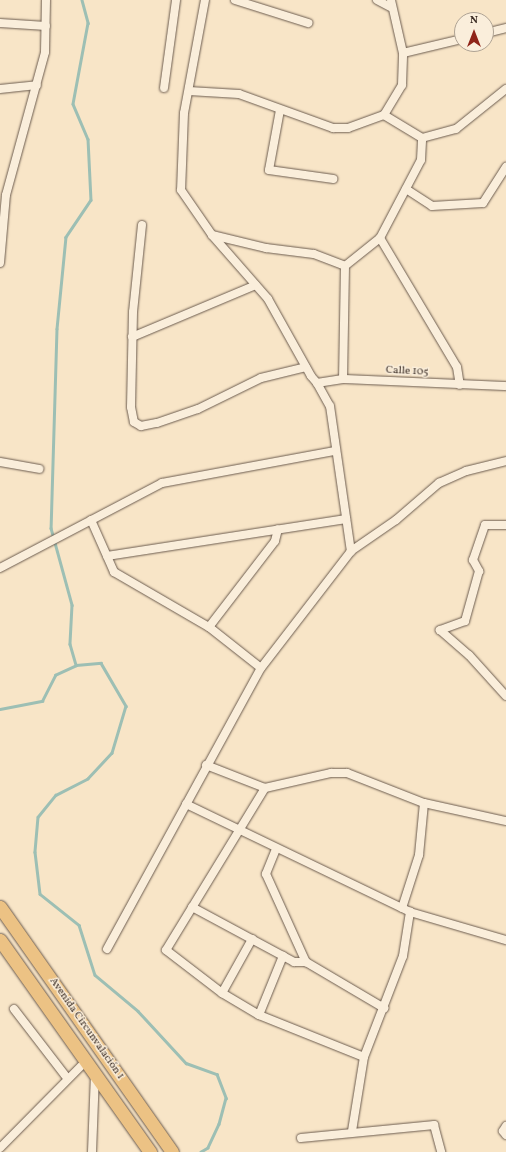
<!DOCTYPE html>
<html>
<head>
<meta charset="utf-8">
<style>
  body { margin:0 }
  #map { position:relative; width:506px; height:1152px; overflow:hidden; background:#f8e5c7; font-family:Vollkorn,serif }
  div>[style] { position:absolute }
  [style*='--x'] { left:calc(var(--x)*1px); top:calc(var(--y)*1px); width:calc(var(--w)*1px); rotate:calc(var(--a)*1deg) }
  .stream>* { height:2.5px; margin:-1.25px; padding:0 1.25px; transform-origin:1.25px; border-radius:1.25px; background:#9dbfb4 }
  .roads { filter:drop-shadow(0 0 1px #6c5c4f) drop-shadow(0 0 1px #6c5c4f) }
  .minor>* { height:8px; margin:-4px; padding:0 4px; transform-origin:4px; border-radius:4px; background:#faeedb }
  .primary>* { height:13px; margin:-6.5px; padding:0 6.5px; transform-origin:6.5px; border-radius:6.5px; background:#ecc284 }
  span { translate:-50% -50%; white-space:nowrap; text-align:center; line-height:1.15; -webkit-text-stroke:3px #faeedb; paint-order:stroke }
  .street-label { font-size:11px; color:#3d2f27 }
  .north { position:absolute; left:454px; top:12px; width:40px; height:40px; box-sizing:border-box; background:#faeedb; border:1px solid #aea293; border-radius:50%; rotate:0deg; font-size:11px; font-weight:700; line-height:16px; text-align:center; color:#3d2f27 }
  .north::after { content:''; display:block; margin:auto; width:14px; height:18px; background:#8f2418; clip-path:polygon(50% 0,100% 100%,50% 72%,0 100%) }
</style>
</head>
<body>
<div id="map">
  <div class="stream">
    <div style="--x:82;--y:0;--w:24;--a:75"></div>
    <div style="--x:88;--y:23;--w:82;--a:100.5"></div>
    <div style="--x:73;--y:104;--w:38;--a:67"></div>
    <div style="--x:88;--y:139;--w:61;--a:87.2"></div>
    <div style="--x:91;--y:200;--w:45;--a:124"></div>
    <div style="--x:66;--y:237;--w:92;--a:95.6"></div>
    <div style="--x:57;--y:329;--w:199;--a:91.7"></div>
    <div style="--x:51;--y:528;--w:80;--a:74.7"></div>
    <div style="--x:72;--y:605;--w:39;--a:93"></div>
    <div style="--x:70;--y:644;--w:22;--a:74"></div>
    <div style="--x:76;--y:665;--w:25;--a:-5"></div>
    <div style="--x:101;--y:663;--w:50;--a:59.8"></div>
    <div style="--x:126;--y:706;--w:49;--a:106.6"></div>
    <div style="--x:112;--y:753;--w:35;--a:133"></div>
    <div style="--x:88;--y:779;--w:36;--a:153"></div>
    <div style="--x:56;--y:795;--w:28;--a:129"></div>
    <div style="--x:38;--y:817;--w:35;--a:95"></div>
    <div style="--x:35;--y:852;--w:42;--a:83.2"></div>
    <div style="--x:40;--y:894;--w:50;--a:38.5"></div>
    <div style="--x:79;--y:925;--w:52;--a:72.3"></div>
    <div style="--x:95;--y:975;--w:56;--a:39.9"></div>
    <div style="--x:138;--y:1011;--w:71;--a:47.3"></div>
    <div style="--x:186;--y:1063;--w:33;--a:20"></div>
    <div style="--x:217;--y:1074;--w:26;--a:69"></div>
    <div style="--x:226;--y:1098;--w:27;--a:105"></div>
    <div style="--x:219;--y:1124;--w:26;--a:115"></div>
    <div style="--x:208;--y:1148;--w:8;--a:150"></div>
    <div style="--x:0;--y:709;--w:43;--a:-10.8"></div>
    <div style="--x:42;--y:701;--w:29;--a:-63"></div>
    <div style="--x:55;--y:675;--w:23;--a:-25"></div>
  </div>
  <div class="roads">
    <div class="minor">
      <div style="--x:205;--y:0;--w:115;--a:100.5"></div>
      <div style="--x:184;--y:113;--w:77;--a:92.2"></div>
      <div style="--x:181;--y:190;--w:55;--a:55.4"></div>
      <div style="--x:212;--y:235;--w:85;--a:48.8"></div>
      <div style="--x:268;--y:299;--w:88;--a:60.8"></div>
      <div style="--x:311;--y:376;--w:9;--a:49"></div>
      <div style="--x:317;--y:383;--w:26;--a:-9"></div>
      <div style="--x:343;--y:379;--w:163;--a:2.5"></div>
      <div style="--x:235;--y:0;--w:77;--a:17.5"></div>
      <div style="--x:377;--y:0;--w:15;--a:28"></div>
      <div style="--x:0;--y:23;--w:46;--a:3.7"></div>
      <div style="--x:486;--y:33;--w:21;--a:-14"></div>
      <div style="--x:403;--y:53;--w:61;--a:-13.3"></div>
      <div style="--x:164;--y:88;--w:89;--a:-82.2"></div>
      <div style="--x:0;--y:89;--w:37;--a:-6"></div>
      <div style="--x:189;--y:91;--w:50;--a:3.4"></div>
      <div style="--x:239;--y:94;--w:100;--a:19.9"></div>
      <div style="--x:333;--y:128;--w:15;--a:0"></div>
      <div style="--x:348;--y:128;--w:38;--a:-20"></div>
      <div style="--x:384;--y:115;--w:35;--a:-59"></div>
      <div style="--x:402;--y:85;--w:32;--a:-88"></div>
      <div style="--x:403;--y:53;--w:54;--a:-102.8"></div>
      <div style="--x:280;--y:110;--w:61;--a:100.4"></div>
      <div style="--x:269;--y:170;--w:65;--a:8"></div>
      <div style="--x:384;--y:115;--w:44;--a:31.2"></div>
      <div style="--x:422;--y:138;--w:35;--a:-15"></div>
      <div style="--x:456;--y:129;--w:64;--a:-38.7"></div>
      <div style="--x:406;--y:189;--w:31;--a:33"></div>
      <div style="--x:432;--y:206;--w:51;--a:-3.4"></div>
      <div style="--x:483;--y:203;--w:43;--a:-57.4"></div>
      <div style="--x:142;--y:225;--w:87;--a:95.9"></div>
      <div style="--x:133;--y:312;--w:95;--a:91.2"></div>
      <div style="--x:131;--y:407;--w:15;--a:79"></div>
      <div style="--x:134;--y:422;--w:8;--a:30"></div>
      <div style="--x:141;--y:426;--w:16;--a:-11"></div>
      <div style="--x:157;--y:423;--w:43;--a:-18.9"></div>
      <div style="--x:198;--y:409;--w:70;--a:-26.2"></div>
      <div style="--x:261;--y:378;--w:46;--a:-13.7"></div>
      <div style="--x:212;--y:235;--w:56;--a:13.5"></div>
      <div style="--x:266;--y:248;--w:48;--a:7.1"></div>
      <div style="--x:314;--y:254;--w:33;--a:21"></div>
      <div style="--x:345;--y:266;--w:113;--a:91"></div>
      <div style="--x:380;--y:238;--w:150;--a:59.2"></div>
      <div style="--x:457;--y:367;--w:18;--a:81"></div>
      <div style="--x:0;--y:263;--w:68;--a:-85"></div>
      <div style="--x:6;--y:195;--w:148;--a:-74.7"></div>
      <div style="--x:45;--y:52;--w:52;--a:-88.9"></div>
      <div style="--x:345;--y:266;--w:45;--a:-38.7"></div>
      <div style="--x:380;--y:238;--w:88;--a:-62.3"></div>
      <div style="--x:421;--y:160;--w:22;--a:-87"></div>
      <div style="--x:132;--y:337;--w:134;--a:-22.8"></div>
      <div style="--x:317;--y:383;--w:26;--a:61"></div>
      <div style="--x:330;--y:406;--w:147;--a:81.8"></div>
      <div style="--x:0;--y:462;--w:40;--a:10"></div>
      <div style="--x:91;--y:520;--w:57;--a:66.1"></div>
      <div style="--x:114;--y:572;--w:110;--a:30.1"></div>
      <div style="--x:209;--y:627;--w:66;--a:38.3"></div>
      <div style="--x:506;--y:525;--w:21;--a:180"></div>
      <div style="--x:485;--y:525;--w:37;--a:109"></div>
      <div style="--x:473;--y:560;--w:13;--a:61"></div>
      <div style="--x:479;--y:571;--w:52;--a:105.6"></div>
      <div style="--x:465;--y:621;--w:27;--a:160"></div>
      <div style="--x:440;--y:630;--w:38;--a:41"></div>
      <div style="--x:469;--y:655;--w:55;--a:47.9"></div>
      <div style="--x:107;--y:556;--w:242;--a:-8.8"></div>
      <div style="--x:0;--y:568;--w:183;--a:-27.7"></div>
      <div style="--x:162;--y:483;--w:176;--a:-10.5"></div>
      <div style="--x:209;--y:627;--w:108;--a:-52.5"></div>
      <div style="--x:275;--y:541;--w:12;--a:-76"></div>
      <div style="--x:206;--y:765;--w:63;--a:21.3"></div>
      <div style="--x:265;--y:788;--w:68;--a:-12.8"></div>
      <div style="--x:331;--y:773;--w:16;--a:0"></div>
      <div style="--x:347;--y:773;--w:83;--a:21.3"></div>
      <div style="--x:424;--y:803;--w:84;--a:12.4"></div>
      <div style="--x:265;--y:788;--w:190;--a:121.4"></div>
      <div style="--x:166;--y:950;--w:71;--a:37.5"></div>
      <div style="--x:222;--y:993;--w:43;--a:30.7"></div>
      <div style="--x:259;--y:1015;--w:113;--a:21.8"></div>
      <div style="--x:186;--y:804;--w:249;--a:25.7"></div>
      <div style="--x:410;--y:912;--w:100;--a:16.3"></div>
      <div style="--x:276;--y:849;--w:27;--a:112"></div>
      <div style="--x:266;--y:874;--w:97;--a:65.6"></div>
      <div style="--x:306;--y:962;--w:91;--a:30.5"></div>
      <div style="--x:192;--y:907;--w:116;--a:28.3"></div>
      <div style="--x:294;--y:962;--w:12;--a:0"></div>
      <div style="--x:402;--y:908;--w:56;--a:-72.2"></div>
      <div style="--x:419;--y:855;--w:52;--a:-84.5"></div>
      <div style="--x:107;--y:949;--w:320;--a:-61.3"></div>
      <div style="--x:261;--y:668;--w:148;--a:-52.4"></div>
      <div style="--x:351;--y:551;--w:55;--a:-34.6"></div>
      <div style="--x:396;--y:520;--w:57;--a:-40.7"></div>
      <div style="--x:439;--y:483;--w:30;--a:-24"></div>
      <div style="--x:466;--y:471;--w:41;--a:-14"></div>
      <div style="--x:222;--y:993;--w:62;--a:-60.9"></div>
      <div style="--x:14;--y:1009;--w:88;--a:52.4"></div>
      <div style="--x:259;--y:1015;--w:64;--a:-67.9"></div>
      <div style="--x:506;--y:1126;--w:6;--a:121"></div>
      <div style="--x:503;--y:1131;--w:5;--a:53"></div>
      <div style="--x:352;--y:1131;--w:75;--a:-80.8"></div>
      <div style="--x:364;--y:1057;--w:108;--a:-68.9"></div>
      <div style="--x:403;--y:956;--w:45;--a:-81"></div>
      <div style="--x:301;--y:1138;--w:134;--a:-5.6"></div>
      <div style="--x:434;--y:1125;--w:28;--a:75"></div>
      <div style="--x:0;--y:1148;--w:122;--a:-45.3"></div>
      <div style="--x:92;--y:1152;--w:77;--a:-87.8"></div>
    </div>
    <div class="primary">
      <div style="--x:0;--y:907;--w:299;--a:54.9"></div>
      <div style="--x:0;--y:940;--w:260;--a:54.7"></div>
    </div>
  </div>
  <div class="street-label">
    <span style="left:407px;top:372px;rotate:3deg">Calle 105</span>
    <span style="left:86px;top:1029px;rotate:55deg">Avenida Circunvalación 1</span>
  </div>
  <div class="north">N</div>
</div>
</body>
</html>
